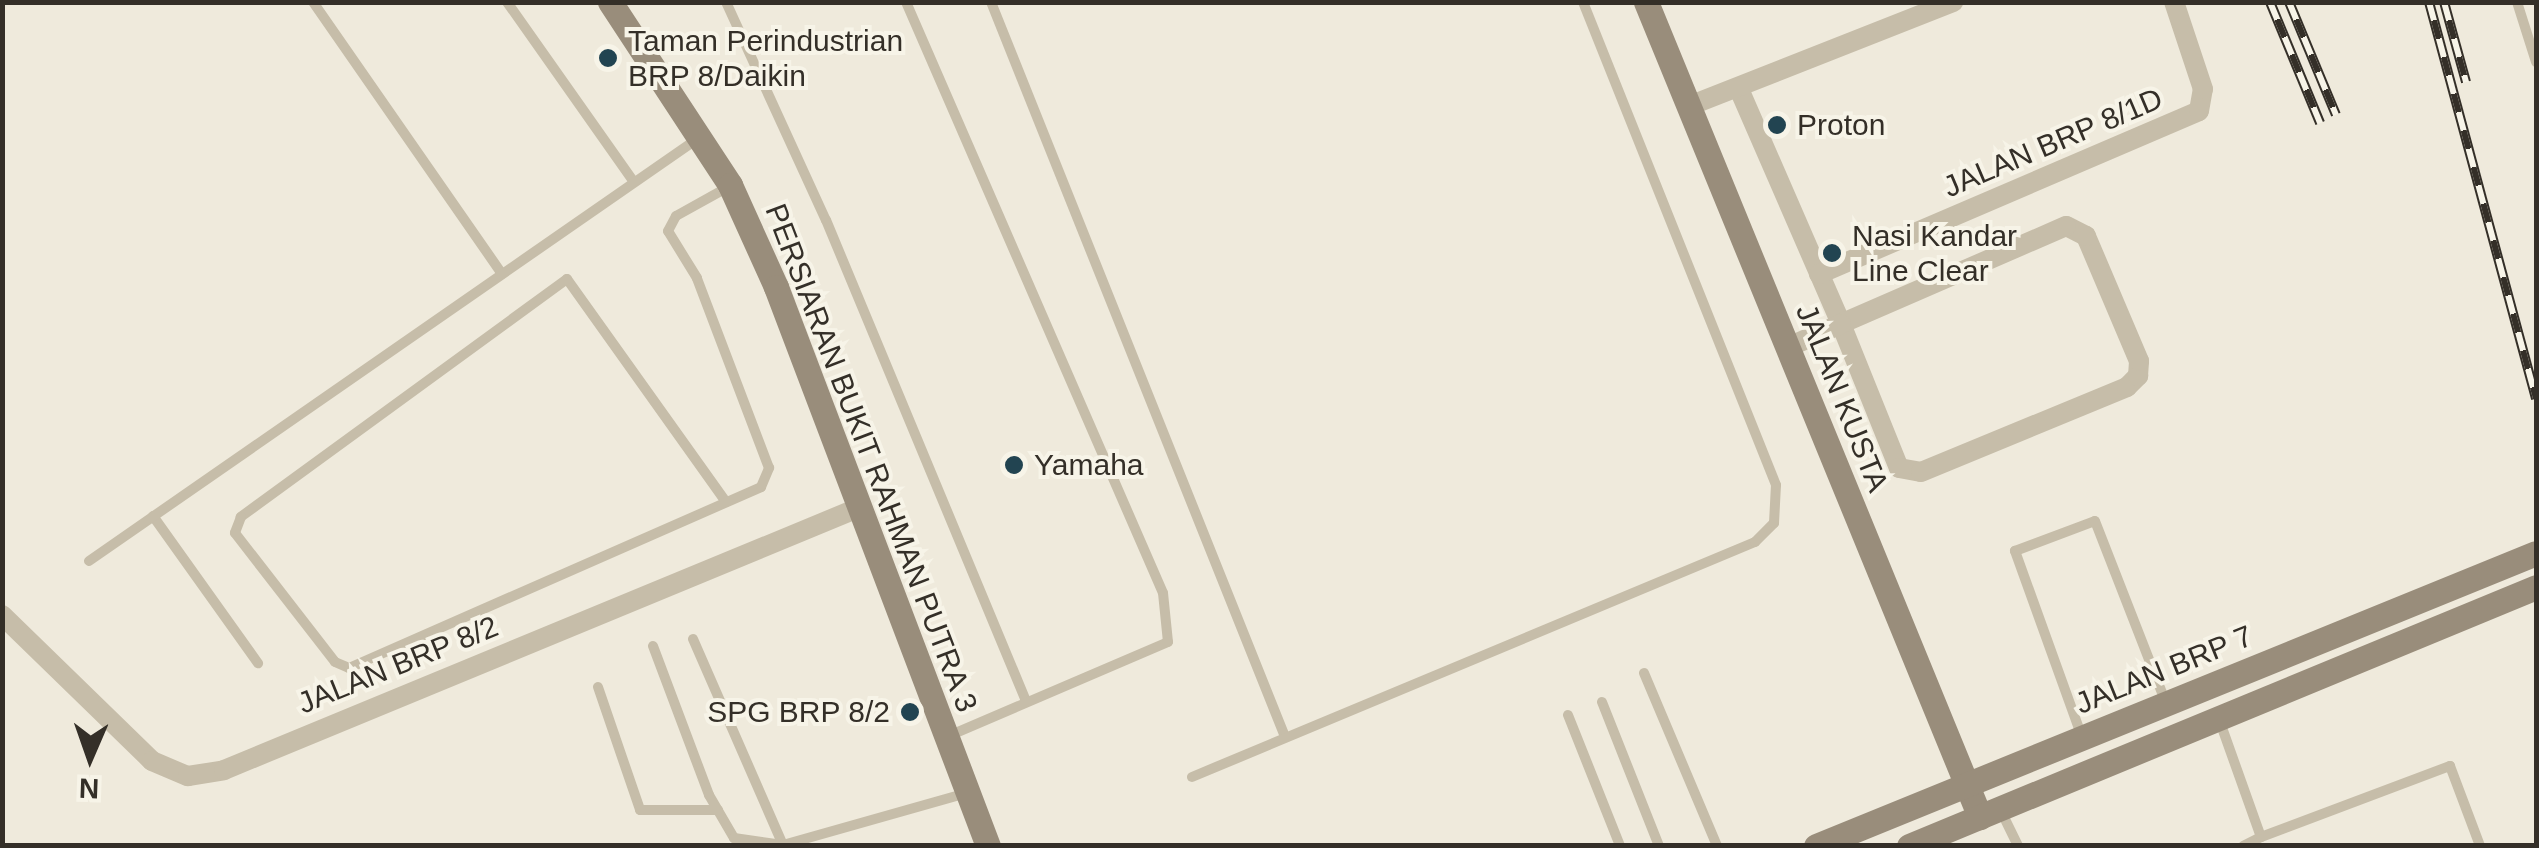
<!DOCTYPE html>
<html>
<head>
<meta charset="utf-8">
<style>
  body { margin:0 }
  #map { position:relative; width:2539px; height:848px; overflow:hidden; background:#efeadc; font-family:Helvetica,sans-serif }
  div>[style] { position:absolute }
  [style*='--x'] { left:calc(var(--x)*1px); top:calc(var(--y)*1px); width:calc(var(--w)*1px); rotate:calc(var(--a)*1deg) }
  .lane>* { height:10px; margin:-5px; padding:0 5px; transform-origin:5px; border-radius:5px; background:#c6bda9 }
  .street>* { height:20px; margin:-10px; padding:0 10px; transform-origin:10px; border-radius:10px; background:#c6bda9 }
  .secondary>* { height:25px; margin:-12.5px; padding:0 12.5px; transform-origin:12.5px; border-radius:12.5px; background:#998d7b }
  .rail>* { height:10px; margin-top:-5px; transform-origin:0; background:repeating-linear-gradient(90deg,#f7f4e8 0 19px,#342f28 0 38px); box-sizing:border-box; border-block:2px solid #342f28 }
  .dots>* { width:28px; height:28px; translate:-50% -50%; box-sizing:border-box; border:5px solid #f7f4e8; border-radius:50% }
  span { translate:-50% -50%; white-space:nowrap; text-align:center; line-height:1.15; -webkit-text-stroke:8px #f7f4e8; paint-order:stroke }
  .poi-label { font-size:30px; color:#342f28 }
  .left { translate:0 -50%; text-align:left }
  .right { translate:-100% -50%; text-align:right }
  .street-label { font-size:30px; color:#342f28 }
  .frame { position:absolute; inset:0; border:5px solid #342f28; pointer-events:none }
  .north { position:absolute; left:40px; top:708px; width:100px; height:100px; -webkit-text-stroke:8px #f7f4e8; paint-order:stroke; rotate:182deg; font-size:28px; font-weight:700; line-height:40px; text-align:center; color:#342f28 }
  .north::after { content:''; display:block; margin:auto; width:35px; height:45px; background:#342f28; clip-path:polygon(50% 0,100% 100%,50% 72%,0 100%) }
</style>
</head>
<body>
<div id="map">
  <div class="lane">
    <div style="--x:313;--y:2;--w:331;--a:55.2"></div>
    <div style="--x:507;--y:2;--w:220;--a:54.8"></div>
    <div style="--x:726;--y:2;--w:240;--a:65.4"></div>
    <div style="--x:826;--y:220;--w:521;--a:67.42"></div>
    <div style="--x:906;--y:2;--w:644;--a:66.5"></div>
    <div style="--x:1163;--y:593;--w:49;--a:84.2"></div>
    <div style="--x:1168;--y:642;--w:241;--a:156.8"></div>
    <div style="--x:991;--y:2;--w:788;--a:68.19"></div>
    <div style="--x:2517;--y:2;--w:63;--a:72.4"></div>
    <div style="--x:726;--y:502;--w:274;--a:-125.5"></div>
    <div style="--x:567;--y:279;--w:404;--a:143.9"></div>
    <div style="--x:241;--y:517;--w:17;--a:111"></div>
    <div style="--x:235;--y:533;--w:163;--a:52.2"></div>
    <div style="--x:335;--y:662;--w:15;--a:23"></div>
    <div style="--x:349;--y:668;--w:450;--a:-23.7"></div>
    <div style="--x:761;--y:487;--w:21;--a:-67"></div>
    <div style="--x:769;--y:468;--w:203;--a:-110.8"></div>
    <div style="--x:697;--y:278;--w:55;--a:-121.7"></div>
    <div style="--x:668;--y:231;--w:17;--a:-62"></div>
    <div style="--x:676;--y:216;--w:60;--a:-29.1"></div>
    <div style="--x:153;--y:516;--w:181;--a:54.5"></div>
    <div style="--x:89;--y:561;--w:744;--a:-34.76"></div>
    <div style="--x:693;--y:639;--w:225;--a:66.4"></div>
    <div style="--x:653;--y:646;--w:159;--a:69.4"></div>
    <div style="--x:709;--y:795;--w:50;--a:59.8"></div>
    <div style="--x:734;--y:838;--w:49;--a:8.1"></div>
    <div style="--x:783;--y:845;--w:191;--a:-15.8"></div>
    <div style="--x:1644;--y:673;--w:188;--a:67.1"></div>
    <div style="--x:598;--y:687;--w:130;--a:71.1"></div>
    <div style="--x:640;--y:810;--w:78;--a:0"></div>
    <div style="--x:1602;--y:702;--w:155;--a:68.4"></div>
    <div style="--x:1568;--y:715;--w:141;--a:68.3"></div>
    <div style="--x:2220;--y:722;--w:122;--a:70.4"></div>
    <div style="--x:2261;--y:837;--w:20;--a:153"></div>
    <div style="--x:2082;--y:737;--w:198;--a:-109.8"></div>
    <div style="--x:2015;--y:551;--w:85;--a:-20.6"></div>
    <div style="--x:2095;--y:521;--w:195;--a:68.7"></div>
    <div style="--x:1192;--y:777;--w:610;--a:-22.66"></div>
    <div style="--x:1755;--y:542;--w:27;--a:-45"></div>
    <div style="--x:1774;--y:523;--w:38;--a:-87"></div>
    <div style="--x:1776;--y:485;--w:520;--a:-111.78"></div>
    <div style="--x:2001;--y:811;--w:39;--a:64"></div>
    <div style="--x:2261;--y:837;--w:202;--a:-20.6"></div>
    <div style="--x:2450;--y:766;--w:85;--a:69.4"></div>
  </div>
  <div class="street">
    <div style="--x:1739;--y:89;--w:256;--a:66.5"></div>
    <div style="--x:1841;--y:324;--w:155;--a:68.1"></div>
    <div style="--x:1899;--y:468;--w:22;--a:10"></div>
    <div style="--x:1921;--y:472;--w:223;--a:-22.4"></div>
    <div style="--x:2127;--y:387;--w:16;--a:-45"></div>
    <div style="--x:2138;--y:376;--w:15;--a:-86"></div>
    <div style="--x:2139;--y:361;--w:136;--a:-113"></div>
    <div style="--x:2086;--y:236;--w:22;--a:-153"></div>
    <div style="--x:2066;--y:226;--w:245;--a:156.5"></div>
    <div style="--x:1841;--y:324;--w:60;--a:156.4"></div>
    <div style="--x:1689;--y:106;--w:284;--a:-21.5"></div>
    <div style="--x:1819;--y:274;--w:413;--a:-23.2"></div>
    <div style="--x:2199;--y:111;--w:22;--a:-80"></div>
    <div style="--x:2203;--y:89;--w:92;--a:-108.4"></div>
    <div style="--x:2;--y:615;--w:209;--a:44.2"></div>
    <div style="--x:152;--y:761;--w:39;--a:23"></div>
    <div style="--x:188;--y:776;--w:36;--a:-9"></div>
    <div style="--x:224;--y:770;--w:686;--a:-22.45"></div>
  </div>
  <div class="secondary">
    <div style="--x:610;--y:2;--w:219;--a:56.7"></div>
    <div style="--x:730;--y:185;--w:112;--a:65.7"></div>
    <div style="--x:776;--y:287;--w:598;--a:69.23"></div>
    <div style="--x:1646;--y:2;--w:881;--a:67.72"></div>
    <div style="--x:1816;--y:846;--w:777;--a:-22.14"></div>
    <div style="--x:1909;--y:846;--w:678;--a:-22.44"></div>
  </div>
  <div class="rail">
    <div style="--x:2270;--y:2;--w:131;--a:67.5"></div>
    <div style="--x:2289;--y:2;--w:122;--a:67.4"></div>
    <div style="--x:2429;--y:2;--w:411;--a:74.9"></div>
    <div style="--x:2444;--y:2;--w:83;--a:74.6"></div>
  </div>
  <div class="dots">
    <div style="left:608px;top:58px;background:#224451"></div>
    <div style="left:1777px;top:125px;background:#224451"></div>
    <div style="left:1832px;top:253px;background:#224451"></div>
    <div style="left:1014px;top:465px;background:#224451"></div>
    <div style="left:910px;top:712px;background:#224451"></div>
  </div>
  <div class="poi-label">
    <span class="left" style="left:628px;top:58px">Taman Perindustrian<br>BRP 8/Daikin</span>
    <span class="left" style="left:1797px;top:125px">Proton</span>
    <span class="left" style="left:1852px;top:253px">Nasi Kandar<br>Line Clear</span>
    <span class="left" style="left:1034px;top:465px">Yamaha</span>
    <span class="right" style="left:890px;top:712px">SPG BRP 8/2</span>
  </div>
  <div class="street-label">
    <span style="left:2053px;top:143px;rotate:-23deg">JALAN BRP 8/1D</span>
    <span style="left:1842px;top:398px;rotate:68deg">JALAN KUSTA</span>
    <span style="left:871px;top:458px;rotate:69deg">PERSIARAN BUKIT RAHMAN PUTRA 3</span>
    <span style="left:398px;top:665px;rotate:-22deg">JALAN BRP 8/2</span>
    <span style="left:2164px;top:670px;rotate:-22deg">JALAN BRP 7</span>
  </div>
  <div class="frame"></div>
  <div class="north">N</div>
</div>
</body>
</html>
